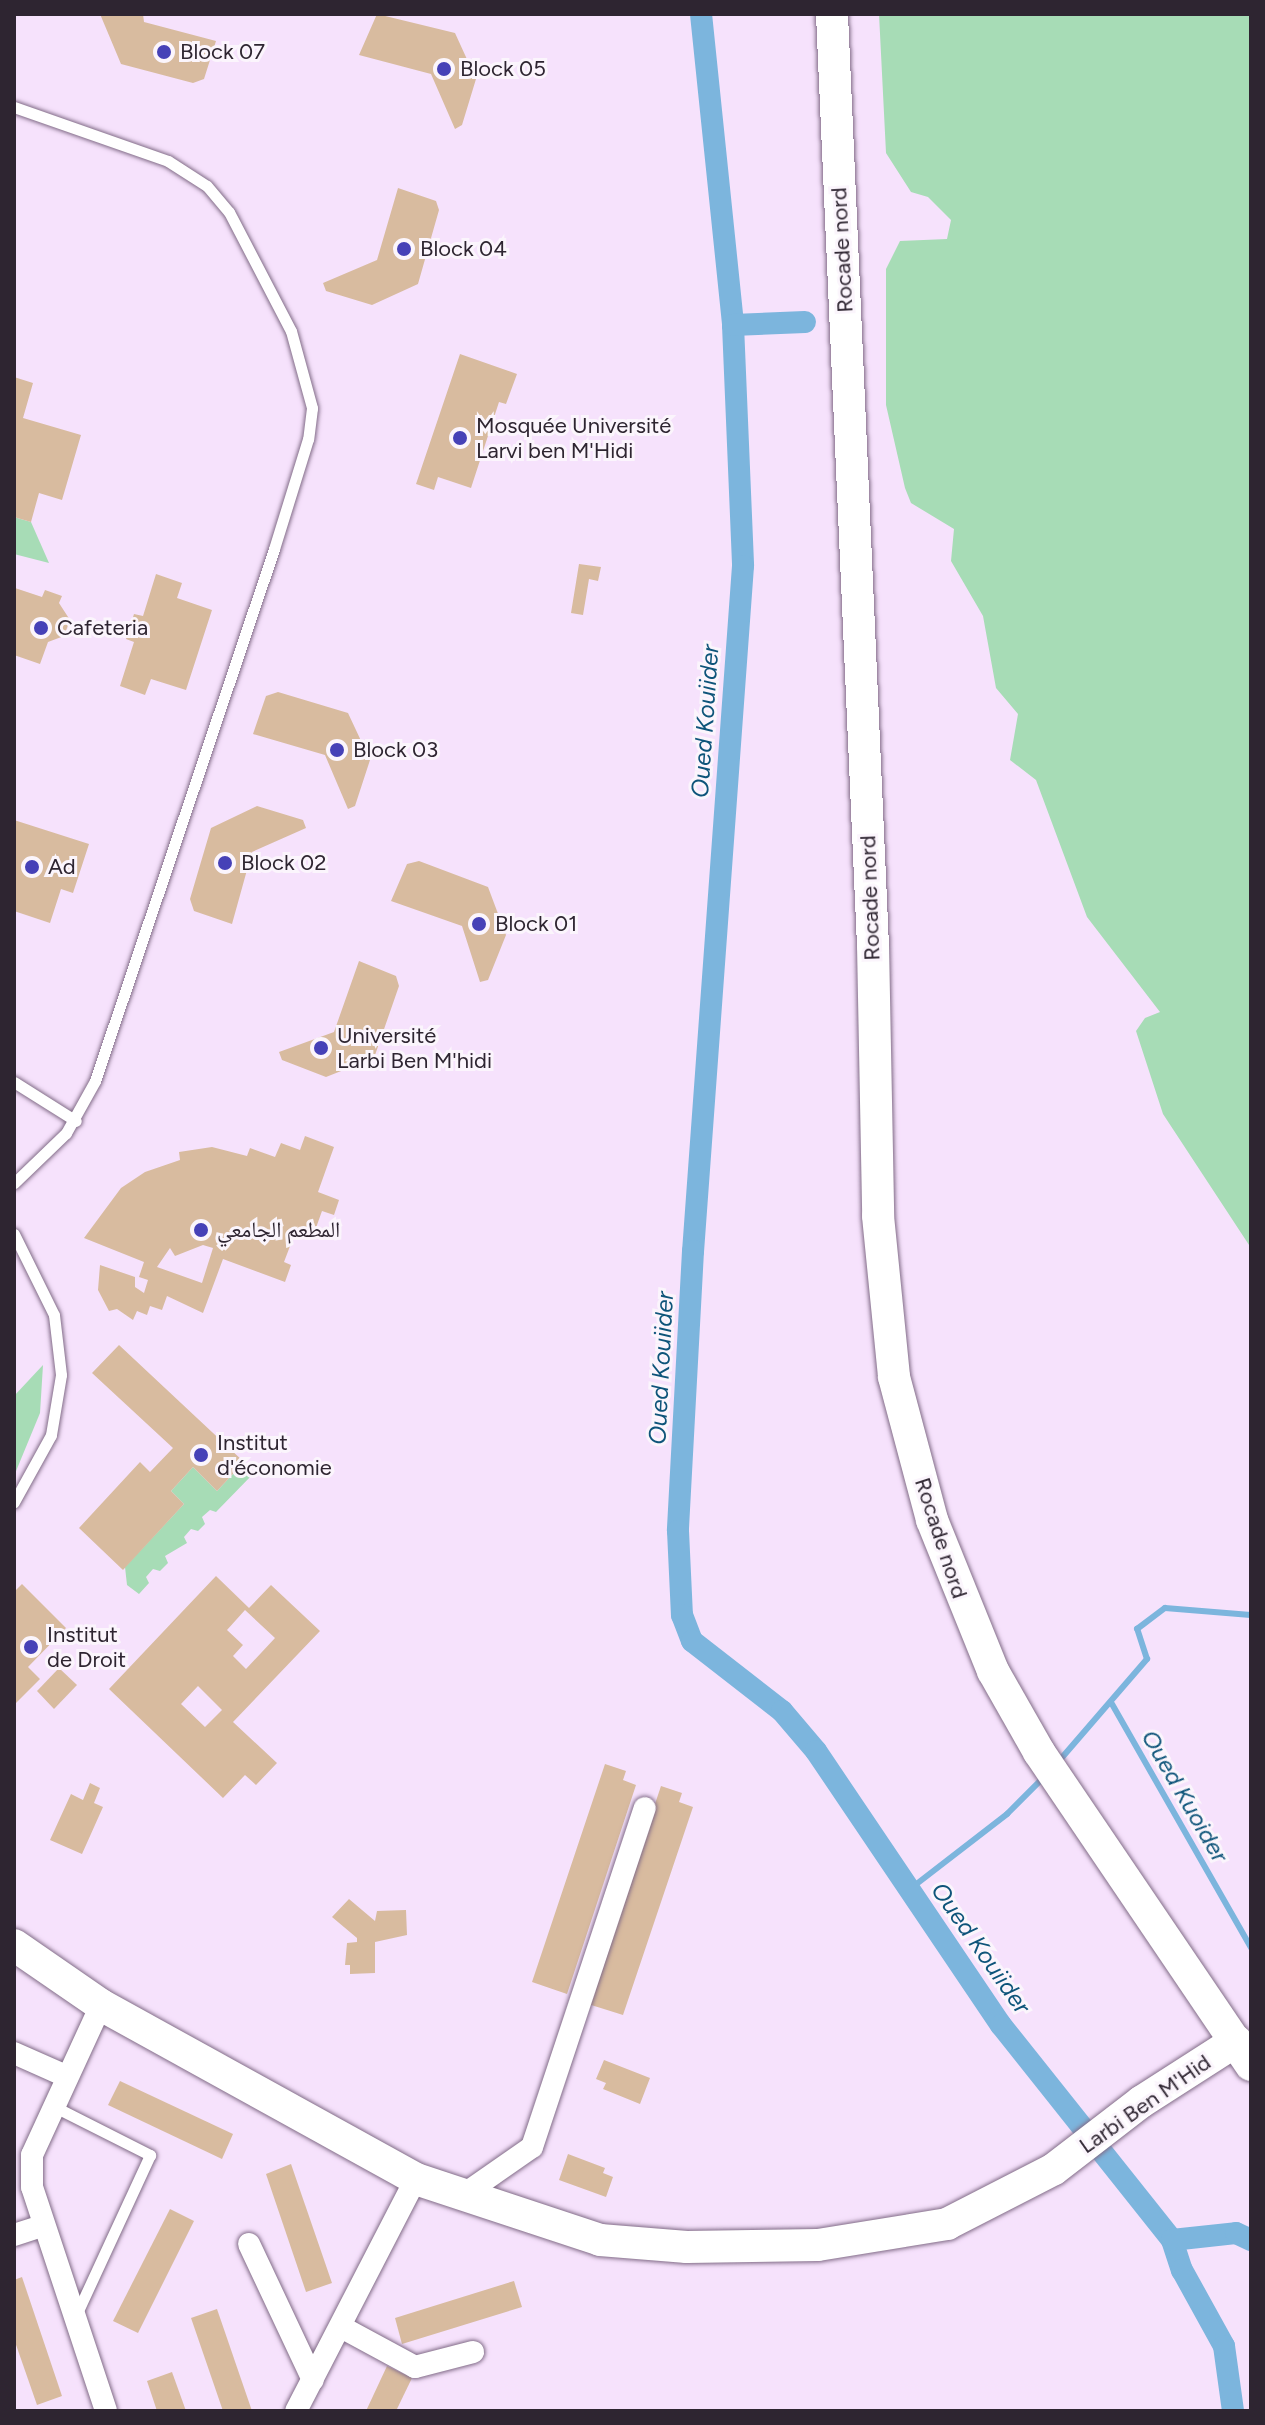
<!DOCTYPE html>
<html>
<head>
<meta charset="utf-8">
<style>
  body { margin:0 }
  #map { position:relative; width:1265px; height:2425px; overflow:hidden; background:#f6e2fc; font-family:Figtree,"Noto Naskh Arabic",sans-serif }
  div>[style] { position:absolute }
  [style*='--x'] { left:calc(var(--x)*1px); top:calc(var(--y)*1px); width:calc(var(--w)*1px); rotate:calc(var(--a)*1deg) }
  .green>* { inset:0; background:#a7dcb6 }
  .stream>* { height:6px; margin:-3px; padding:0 3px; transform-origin:3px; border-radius:3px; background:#7cb5dd }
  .canal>* { height:22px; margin:-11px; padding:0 11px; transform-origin:11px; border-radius:11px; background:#7cb5dd }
  .building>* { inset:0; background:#d8bb9f }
  .roads { filter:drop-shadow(0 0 2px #826c88) drop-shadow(0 0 2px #826c88) }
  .lane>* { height:11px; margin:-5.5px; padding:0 5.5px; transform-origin:5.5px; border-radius:5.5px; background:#fff }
  .street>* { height:22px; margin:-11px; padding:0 11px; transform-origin:11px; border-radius:11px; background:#fff }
  .secondary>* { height:32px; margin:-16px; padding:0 16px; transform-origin:16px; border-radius:16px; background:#fff }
  .dots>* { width:22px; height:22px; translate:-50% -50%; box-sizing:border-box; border:4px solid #fbf5fc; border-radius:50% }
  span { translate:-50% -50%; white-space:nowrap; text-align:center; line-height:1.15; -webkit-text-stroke:6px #fbf5fc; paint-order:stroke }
  .poi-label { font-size:22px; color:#2e2531 }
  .left { translate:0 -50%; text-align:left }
  .street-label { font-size:22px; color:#2e2531 }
  .water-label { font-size:24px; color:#0e547a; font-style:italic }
  .frame { position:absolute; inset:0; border:16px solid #2e2531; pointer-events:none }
</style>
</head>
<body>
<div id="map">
  <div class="green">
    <div style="clip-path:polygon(879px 14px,1251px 14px,1251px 1248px,1163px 1114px,1136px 1031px,1145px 1018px,1160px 1012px,1087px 917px,1036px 780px,1010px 760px,1018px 714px,996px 688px,983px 616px,951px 561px,954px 529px,911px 503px,905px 488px,886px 405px,886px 269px,900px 241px,947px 239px,951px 220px,928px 197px,911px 192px,886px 153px)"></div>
    <div style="clip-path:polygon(14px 517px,31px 522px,49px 563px,14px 554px)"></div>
    <div style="clip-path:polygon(43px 1365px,40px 1413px,14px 1476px,14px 1396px)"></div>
    <div style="clip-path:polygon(244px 1462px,253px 1474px,216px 1512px,210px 1510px,202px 1517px,205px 1524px,198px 1531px,191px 1529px,184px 1537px,187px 1543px,165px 1556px,168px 1563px,160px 1571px,153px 1569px,146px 1577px,149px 1583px,139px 1594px,127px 1585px,125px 1567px,184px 1504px,171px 1491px,193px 1467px,217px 1491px)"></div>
  </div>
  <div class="stream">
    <div style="--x:1112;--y:1704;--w:281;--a:60.3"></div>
    <div style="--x:1059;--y:1761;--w:135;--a:-49.2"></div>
    <div style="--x:1147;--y:1659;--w:32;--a:-108"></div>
    <div style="--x:1137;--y:1629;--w:35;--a:-37"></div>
    <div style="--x:1165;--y:1608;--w:86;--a:4.7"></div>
    <div style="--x:910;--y:1889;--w:123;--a:-37.7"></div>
    <div style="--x:1007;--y:1814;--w:51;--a:-45"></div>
  </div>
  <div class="canal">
    <div style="--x:701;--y:14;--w:313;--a:84.1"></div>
    <div style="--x:733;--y:325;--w:241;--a:87.6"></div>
    <div style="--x:743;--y:566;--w:687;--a:94.17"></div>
    <div style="--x:693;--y:1251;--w:280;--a:93.1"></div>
    <div style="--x:678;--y:1531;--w:84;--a:87.3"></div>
    <div style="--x:682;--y:1615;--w:28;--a:69"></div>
    <div style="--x:692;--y:1641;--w:114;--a:37.9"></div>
    <div style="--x:782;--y:1711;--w:52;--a:49.6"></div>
    <div style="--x:816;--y:1751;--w:331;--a:56"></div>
    <div style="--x:1001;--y:2025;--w:275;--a:51.5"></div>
    <div style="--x:1172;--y:2240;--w:32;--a:72"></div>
    <div style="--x:1182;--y:2270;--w:87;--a:61.1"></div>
    <div style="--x:1224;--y:2346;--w:66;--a:82.1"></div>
    <div style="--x:733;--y:325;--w:72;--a:-2.4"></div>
    <div style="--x:1172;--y:2240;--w:64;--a:-6.2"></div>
    <div style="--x:1236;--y:2233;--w:17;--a:25"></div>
  </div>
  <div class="building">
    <div style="clip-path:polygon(100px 14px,143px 14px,144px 22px,216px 41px,204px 79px,193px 83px,121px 64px)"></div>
    <div style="clip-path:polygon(377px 14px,455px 33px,476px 79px,462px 125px,455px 129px,431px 74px,359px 55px)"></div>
    <div style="clip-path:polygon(398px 188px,436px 201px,439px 210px,418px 284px,372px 305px,326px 291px,323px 283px,377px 260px)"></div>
    <div style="clip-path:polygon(460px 354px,517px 374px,506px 404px,499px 402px,471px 488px,438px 477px,434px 490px,416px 484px)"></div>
    <div style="clip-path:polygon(14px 377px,33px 383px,23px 418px,81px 435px,62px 500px,39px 493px,31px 522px,14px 517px)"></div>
    <div style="clip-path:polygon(579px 564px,601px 567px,598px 581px,589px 579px,583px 615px,571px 613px)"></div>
    <div style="clip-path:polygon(156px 574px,182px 583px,177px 598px,212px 610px,186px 690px,151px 679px,145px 695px,120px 686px,134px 642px,126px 639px,134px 614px,143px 616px)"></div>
    <div style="clip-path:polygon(15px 588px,42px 597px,45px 590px,62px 596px,59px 603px,70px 620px,64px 636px,48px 642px,40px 664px,14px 655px)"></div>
    <div style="clip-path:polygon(278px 692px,348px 713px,370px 760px,355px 806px,348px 809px,325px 755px,253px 734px,266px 696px)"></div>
    <div style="clip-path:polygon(257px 806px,303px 820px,306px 828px,252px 852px,232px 924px,194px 911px,190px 899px,211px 828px)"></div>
    <div style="clip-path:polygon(14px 820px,89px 844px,73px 893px,61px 889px,50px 923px,14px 911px)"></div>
    <div style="clip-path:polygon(419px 861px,488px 887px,506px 935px,488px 980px,480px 982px,462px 926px,391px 901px,407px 864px)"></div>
    <div style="clip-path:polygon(359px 961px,396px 976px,399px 986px,374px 1058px,326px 1077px,282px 1060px,279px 1052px,334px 1032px)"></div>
    <div style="clip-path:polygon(evenodd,305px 1136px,334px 1147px,318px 1192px,339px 1200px,334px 1215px,322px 1211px,312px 1239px,295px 1233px,284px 1262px,291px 1265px,285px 1282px,223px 1259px,203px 1313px,167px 1296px,162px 1310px,150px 1306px,147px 1315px,137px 1311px,133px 1320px,117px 1309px,109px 1311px,98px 1290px,100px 1265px,135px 1277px,135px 1287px,144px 1293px,148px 1280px,139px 1277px,144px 1262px,84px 1238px,121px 1188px,145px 1172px,180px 1160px,179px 1152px,212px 1147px,247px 1156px,250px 1148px,275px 1157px,281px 1143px,300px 1150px,305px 1136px,203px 1245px,213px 1248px,202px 1283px,157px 1267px,170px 1248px,175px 1256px,203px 1245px)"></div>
    <div style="clip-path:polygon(119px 1345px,244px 1462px,217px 1491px,193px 1467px,171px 1491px,184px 1504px,123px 1570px,79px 1528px,140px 1462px,150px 1472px,173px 1448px,92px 1373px)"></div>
    <div style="clip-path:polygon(evenodd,216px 1576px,249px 1608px,271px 1585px,320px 1631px,233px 1722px,277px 1763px,256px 1785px,245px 1775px,223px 1798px,109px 1689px,216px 1576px,245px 1610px,275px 1638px,246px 1669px,233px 1656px,243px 1645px,227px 1630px,245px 1610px,216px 1576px,198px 1686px,222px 1710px,205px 1727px,181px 1704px,198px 1686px)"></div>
    <div style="clip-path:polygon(22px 1584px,66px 1628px,28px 1667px,40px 1679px,14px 1705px,14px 1592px)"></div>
    <div style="clip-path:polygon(59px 1668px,77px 1685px,54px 1709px,37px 1691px)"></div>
    <div style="clip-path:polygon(605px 1764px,626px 1771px,623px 1780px,636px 1785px,567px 1994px,532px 1982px)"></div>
    <div style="clip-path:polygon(90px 1783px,100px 1788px,94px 1803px,103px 1807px,82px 1854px,50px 1840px,71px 1794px,83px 1800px)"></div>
    <div style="clip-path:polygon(661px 1786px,682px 1793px,679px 1802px,693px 1807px,623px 2015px,588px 2004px)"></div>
    <div style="clip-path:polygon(349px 1899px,375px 1921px,377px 1911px,406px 1910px,407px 1935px,375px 1942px,375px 1973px,350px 1974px,350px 1965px,345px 1965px,347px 1943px,357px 1942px,357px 1938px,332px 1917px)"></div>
    <div style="clip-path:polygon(604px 2060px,650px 2078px,640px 2104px,603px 2089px,606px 2083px,596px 2079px)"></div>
    <div style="clip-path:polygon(120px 2081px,233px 2134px,222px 2159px,108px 2105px)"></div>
    <div style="clip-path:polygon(568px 2154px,605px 2168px,603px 2173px,613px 2177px,606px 2197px,559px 2180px)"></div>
    <div style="clip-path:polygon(291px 2164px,332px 2283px,306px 2292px,266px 2174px)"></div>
    <div style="clip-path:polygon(170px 2209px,194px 2221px,138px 2333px,113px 2321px)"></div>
    <div style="clip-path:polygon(22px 2277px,62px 2396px,37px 2405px,14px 2339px,14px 2280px)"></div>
    <div style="clip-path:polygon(514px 2281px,522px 2307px,402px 2344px,395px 2318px)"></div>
    <div style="clip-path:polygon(217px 2309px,252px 2411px,223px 2411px,191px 2318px)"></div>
    <div style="clip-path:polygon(387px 2366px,412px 2378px,396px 2411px,366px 2411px)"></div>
    <div style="clip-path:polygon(172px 2372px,186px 2411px,157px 2411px,147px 2381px)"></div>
  </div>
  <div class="roads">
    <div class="lane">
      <div style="--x:14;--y:107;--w:163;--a:19.3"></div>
      <div style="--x:168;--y:161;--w:46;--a:32.7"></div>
      <div style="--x:207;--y:186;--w:34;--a:50"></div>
      <div style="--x:229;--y:212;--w:134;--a:62.5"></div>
      <div style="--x:291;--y:331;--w:80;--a:74.7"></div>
      <div style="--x:312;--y:408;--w:31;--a:97"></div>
      <div style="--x:308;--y:439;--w:115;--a:107.2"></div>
      <div style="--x:274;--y:549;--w:561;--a:108.6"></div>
      <div style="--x:95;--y:1081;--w:60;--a:119.1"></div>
      <div style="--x:66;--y:1133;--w:72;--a:136.1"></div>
      <div style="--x:14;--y:1082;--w:73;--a:32.2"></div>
      <div style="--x:14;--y:1234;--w:90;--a:63.7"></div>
      <div style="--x:54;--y:1315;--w:60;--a:83.3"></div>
      <div style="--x:61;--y:1375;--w:61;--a:99.5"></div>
      <div style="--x:51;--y:1435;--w:77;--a:118.9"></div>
      <div style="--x:53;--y:2106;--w:109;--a:26.8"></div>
      <div style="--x:150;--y:2155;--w:174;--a:114.8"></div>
    </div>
    <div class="street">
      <div style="--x:101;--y:2005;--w:165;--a:114.7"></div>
      <div style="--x:32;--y:2155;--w:32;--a:90"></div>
      <div style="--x:32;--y:2187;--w:236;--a:71.7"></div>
      <div style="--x:14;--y:2053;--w:57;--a:23.9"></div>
      <div style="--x:466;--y:2193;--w:80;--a:-34.9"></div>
      <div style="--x:532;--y:2147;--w:357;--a:-71.6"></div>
      <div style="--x:14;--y:2235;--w:28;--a:-18"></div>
      <div style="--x:249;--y:2244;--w:150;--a:64.8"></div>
      <div style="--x:343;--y:2328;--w:82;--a:28.4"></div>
      <div style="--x:415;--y:2367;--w:60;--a:-14.5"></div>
      <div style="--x:296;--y:2411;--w:261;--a:-62.7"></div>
    </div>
    <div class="secondary">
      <div style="--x:832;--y:14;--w:932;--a:87.48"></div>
      <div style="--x:873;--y:945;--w:271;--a:88.9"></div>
      <div style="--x:878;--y:1216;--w:162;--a:84.3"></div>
      <div style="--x:894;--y:1377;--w:148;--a:75.1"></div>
      <div style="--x:932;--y:1520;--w:163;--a:68"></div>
      <div style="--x:993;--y:1671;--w:93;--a:60.4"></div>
      <div style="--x:1039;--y:1752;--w:378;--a:55.9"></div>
      <div style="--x:14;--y:1945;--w:106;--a:34.6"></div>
      <div style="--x:101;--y:2005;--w:360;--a:28.9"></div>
      <div style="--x:416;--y:2179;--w:194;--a:18.3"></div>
      <div style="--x:600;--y:2240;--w:87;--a:4.6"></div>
      <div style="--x:687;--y:2247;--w:131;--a:-0.9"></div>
      <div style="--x:818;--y:2245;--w:131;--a:-9.2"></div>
      <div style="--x:947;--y:2224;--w:120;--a:-27.2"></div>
      <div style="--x:1054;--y:2169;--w:110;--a:-37.6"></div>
      <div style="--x:1141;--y:2102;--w:113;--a:-32.7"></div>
    </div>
  </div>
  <div class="dots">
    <div style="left:164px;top:52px;background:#4641b7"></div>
    <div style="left:444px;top:69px;background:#4641b7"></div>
    <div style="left:404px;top:249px;background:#4641b7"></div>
    <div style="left:460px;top:438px;background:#4641b7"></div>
    <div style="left:41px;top:628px;background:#4641b7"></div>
    <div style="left:337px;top:750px;background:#4641b7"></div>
    <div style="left:225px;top:863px;background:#4641b7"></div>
    <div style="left:32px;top:867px;background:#4641b7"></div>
    <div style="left:479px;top:924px;background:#4641b7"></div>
    <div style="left:321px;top:1048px;background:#4641b7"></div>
    <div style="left:201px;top:1230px;background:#4641b7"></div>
    <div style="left:201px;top:1455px;background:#4641b7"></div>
    <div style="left:31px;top:1647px;background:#4641b7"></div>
  </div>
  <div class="poi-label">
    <span class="left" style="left:180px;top:52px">Block 07</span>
    <span class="left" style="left:460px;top:69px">Block 05</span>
    <span class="left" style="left:420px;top:249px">Block 04</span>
    <span class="left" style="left:476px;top:438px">Mosquée Université<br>Larvi ben M'Hidi</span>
    <span class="left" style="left:57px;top:628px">Cafeteria</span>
    <span class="left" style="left:353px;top:750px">Block 03</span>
    <span class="left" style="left:241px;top:863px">Block 02</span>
    <span class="left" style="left:48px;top:867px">Ad</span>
    <span class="left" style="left:495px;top:924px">Block 01</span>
    <span class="left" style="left:337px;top:1048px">Université<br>Larbi Ben M'hidi</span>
    <span class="left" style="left:217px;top:1230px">المطعم الجامعي</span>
    <span class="left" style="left:217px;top:1455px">Institut<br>d'économie</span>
    <span class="left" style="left:47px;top:1647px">Institut<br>de Droit</span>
  </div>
  <div class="street-label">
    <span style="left:842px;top:250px;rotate:-93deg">Rocade nord</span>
    <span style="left:870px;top:898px;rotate:-92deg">Rocade nord</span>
    <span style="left:941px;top:1538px;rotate:72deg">Rocade nord</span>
    <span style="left:1145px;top:2104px;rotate:-35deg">Larbi Ben M'Hid</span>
  </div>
  <div class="water-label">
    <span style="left:705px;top:721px;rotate:-86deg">Oued Kouiider</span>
    <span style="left:661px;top:1368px;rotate:-87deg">Oued Kouiider</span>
    <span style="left:1185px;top:1796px;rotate:60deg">Oued Kuoider</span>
    <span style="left:981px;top:1948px;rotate:55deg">Oued Kouiider</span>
  </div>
  <div class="frame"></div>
</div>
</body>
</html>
